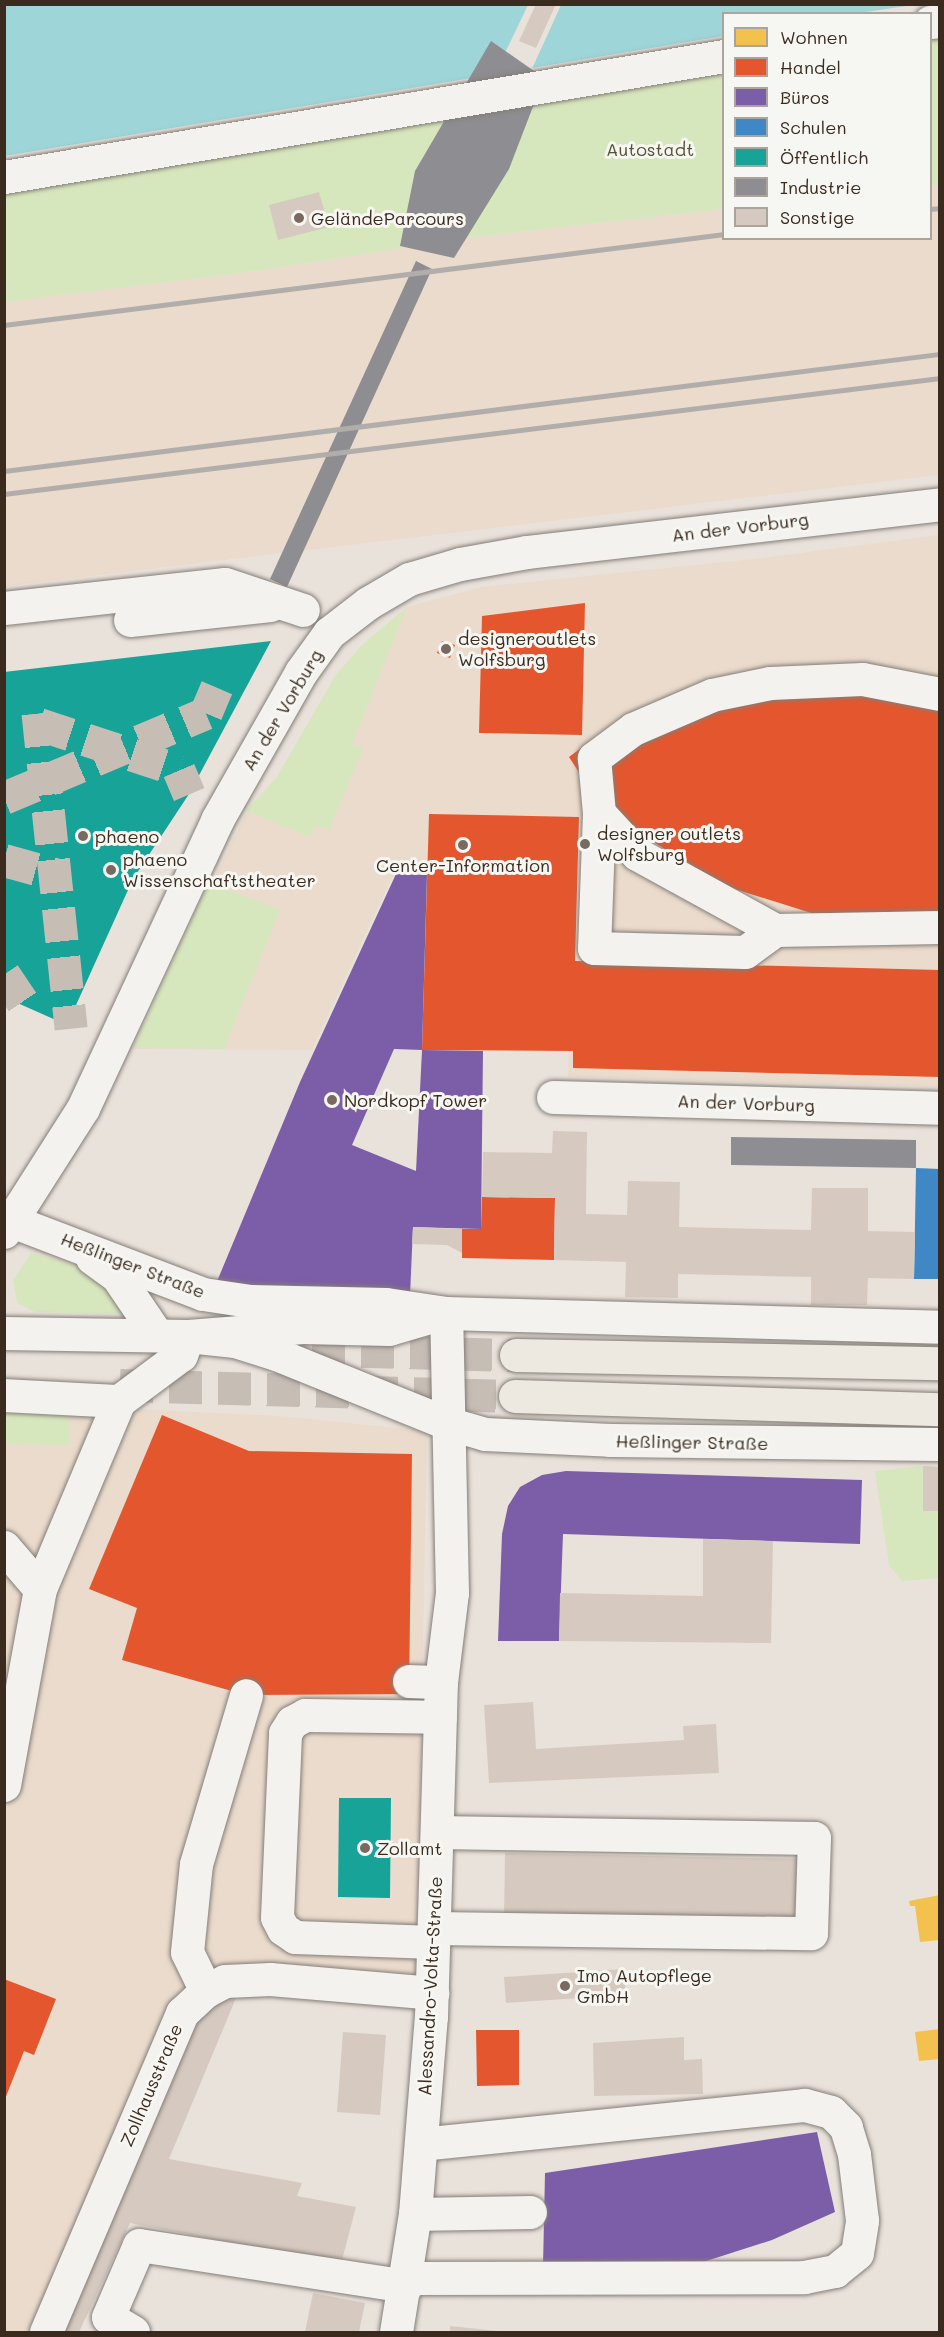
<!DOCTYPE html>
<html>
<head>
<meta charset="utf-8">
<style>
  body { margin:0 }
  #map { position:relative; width:944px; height:2337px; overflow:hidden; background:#e9e2db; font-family:Mali,sans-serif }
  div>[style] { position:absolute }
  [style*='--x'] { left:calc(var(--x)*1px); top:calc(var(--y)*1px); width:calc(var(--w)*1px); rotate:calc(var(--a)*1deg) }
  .built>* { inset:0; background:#eadbcc }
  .green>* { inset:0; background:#d7e7bd }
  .water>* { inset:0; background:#9ed5d8 }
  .pier>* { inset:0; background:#e9e2db }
  .homes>* { inset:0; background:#f2c14e }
  .shops>* { inset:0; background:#e4572e }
  .offices>* { inset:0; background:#7b5ea7 }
  .schools>* { inset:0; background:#3f88c5 }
  .public>* { inset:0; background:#17a398 }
  .industry>* { inset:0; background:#8d8d92 }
  .building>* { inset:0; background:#d6cac0 }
  .minor-tunnel>* { height:33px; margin-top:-16.5px; transform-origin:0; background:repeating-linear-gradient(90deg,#c6bdb5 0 33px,transparent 0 49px) }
  .major-tunnel>* { height:33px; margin-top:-16.5px; transform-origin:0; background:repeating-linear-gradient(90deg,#c6bdb5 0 33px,transparent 0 49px) }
  .roads { filter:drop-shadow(0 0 2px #847e78) drop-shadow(0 0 2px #847e78) }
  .minor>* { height:33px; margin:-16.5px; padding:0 16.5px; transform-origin:16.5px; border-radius:16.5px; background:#f3f2ef }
  .major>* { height:33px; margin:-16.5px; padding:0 16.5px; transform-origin:16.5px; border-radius:16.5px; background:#ede8e0 }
  .rail>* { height:4.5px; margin:-2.25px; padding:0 2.25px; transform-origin:2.25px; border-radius:2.25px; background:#b0adab }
  .dots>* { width:16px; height:16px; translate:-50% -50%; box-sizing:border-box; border:3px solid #f6f6f2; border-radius:50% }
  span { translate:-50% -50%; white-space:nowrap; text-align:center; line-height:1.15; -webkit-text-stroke:6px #f6f6f2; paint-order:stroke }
  .park-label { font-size:18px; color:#575139 }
  .poi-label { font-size:18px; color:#3b2a1e }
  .left { translate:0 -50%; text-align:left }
  .street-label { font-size:18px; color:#3b2a1e }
  .frame { position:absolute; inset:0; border:6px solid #3b2a1e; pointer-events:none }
  .legend { position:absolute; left:722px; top:12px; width:210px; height:228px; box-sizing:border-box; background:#f6f6f2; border:2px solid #aba49d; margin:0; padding:8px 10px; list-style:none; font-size:18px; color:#3b2a1e }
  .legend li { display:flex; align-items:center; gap:12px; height:30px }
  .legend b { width:30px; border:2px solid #aba49d }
</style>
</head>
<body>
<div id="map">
  <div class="built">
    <div style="clip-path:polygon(939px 185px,939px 475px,5px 586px,4px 302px,256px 271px,475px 237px,723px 209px,724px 238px,930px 238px,931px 186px)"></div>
    <div style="clip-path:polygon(939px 535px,939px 1087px,568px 1077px,575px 881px,392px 877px,312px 1050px,133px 1049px,248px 809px,277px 777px,336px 675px,362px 645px,407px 607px,482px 587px,754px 559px)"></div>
    <div style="clip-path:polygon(4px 1403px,280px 1416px,427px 1431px,417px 1975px,218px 1969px,177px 1995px,35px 2332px,4px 2332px)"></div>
  </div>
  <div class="green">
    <div style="clip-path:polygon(939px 32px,939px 185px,931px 186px,930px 33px)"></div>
    <div style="clip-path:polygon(723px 68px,723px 209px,475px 237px,256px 271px,5px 302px,5px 186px,259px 151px)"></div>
    <div style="clip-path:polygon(407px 607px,352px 744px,363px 749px,329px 830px,315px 825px,310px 837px,246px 811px,277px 777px,336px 675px,362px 645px)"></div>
    <div style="clip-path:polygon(209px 882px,280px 910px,224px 1049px,133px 1048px)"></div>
    <div style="clip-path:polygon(31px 1253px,93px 1269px,124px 1314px,35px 1312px,17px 1303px,13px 1280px)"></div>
    <div style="clip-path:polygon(5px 1402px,69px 1403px,69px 1445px,5px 1444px)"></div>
    <div style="clip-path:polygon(923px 1466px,923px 1511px,939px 1511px,939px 1578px,902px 1581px,889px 1565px,875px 1471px)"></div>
  </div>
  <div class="water">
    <div style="clip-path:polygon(5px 5px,913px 5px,859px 13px,724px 14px,723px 36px,5px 156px)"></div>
  </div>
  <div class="pier">
    <div style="clip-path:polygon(528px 5px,561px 5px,531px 71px,493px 78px)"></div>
  </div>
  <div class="homes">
    <div style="clip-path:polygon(940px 1895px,940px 1940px,920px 1942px,915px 1906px,910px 1906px,909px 1901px)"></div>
    <div style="clip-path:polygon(940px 2029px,940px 2059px,919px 2061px,915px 2032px)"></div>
  </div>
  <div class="shops">
    <div style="clip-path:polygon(585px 603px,582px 735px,479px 733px,482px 616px)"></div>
    <div style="clip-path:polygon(442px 641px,455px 645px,450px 658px,437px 653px)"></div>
    <div style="clip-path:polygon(859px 669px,940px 683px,940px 921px,824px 917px,725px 886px,642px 835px,584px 780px,569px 757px,596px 737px)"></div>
    <div style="clip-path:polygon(429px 814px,579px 817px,575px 961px,940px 970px,940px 1077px,573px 1068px,573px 1051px,422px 1050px)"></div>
    <div style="clip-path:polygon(482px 1197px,555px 1198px,554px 1260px,462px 1258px,462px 1229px,481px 1229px)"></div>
    <div style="clip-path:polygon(162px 1415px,249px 1451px,412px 1454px,409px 1694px,246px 1695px,122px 1660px,137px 1608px,89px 1589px)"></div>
    <div style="clip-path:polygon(4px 1979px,56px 1999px,34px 2055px,24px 2051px,5px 2099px)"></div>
    <div style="clip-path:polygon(476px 2030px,519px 2030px,519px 2085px,477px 2086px)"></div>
  </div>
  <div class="offices">
    <div style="clip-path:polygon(evenodd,396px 874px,427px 875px,422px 1050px,483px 1051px,481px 1229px,413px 1227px,410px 1296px,213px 1291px,300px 1082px,396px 874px,394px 1049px,422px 1050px,416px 1171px,352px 1145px,394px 1049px)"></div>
    <div style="clip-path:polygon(566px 1471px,862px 1480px,860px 1544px,563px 1534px,559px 1641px,498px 1641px,502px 1534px,508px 1506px,520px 1487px,542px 1475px)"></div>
    <div style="clip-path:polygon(817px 2132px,835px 2212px,772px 2240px,697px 2264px,543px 2267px,545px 2173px)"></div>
  </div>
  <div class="schools">
    <div style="clip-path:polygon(916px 1168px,940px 1169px,940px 1279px,914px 1279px)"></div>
  </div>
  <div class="public">
    <div style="clip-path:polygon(271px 641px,189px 794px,133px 879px,67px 1025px,4px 997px,4px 672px)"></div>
    <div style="clip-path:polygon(339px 1798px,391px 1798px,390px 1898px,338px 1897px)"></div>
  </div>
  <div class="industry">
    <div style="clip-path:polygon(491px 41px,544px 78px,509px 169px,454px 258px,400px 246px,415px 171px)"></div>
    <div style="clip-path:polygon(416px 261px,432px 269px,287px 587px,270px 579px)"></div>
    <div style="clip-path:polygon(731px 1137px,916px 1140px,916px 1168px,731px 1165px)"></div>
  </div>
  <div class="building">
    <div style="clip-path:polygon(536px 4px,556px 4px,536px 48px,519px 41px)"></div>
    <div style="clip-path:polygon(319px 192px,329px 227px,278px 240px,269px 205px)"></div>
    <div style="clip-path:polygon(553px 1131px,587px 1132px,586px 1214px,627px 1215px,628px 1181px,680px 1182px,679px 1227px,811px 1230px,812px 1188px,868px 1188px,868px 1231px,915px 1232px,914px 1279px,868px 1278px,867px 1305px,811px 1305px,811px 1277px,678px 1274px,678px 1298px,625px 1297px,626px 1262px,554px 1260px,555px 1198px,482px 1197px,483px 1152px,552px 1153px)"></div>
    <div style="clip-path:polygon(413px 1227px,462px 1229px,462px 1253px,447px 1245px,412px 1244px)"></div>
    <div style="clip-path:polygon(923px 1466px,940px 1467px,940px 1511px,923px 1511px)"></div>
    <div style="clip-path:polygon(703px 1539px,773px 1541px,771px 1643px,559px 1641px,560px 1593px,703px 1596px)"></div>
    <div style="clip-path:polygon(533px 1702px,536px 1749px,684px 1740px,683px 1726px,716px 1724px,719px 1773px,489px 1783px,484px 1705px)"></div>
    <div style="clip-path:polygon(505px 1853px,807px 1859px,806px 1922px,504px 1917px)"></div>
    <div style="clip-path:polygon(624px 1969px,626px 1995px,506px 2003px,504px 1977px)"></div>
    <div style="clip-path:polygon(223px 1996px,236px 1998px,169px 2159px,302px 2183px,297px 2196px,356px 2207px,341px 2264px,130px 2223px,79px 2332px,62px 2332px,191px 2017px)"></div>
    <div style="clip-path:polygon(343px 2032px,386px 2035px,380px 2115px,337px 2112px)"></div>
    <div style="clip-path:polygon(684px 2037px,684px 2060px,702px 2059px,703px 2094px,594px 2096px,593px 2043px)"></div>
    <div style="clip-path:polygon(313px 2293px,365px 2303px,359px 2332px,305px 2332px)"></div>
    <div style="clip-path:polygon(450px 2326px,498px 2331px,497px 2332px,450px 2332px)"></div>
  </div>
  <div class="minor-tunnel">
    <div style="--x:38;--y:713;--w:317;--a:84"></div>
    <div style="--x:39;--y:724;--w:147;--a:18.2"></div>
    <div style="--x:179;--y:770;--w:26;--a:67"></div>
    <div style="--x:4;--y:798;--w:219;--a:-22.8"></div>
    <div style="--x:206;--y:713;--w:28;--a:-67"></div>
    <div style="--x:4;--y:860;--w:53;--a:15.4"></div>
    <div style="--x:4;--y:974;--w:40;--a:56"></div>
  </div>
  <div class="major-tunnel">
    <div style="--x:263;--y:1348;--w:253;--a:1.6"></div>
    <div style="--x:120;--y:1385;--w:395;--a:1.6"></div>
  </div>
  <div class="roads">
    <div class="minor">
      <div style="--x:930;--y:22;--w:10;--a:-6"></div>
      <div style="--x:4;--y:177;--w:730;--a:-9.54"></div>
      <div style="--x:4;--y:608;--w:222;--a:-6.2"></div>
      <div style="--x:225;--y:584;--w:82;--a:18.4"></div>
      <div style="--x:130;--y:620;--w:141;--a:-6.1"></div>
      <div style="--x:940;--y:694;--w:79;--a:-169.1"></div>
      <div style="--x:862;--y:679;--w:92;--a:177.5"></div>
      <div style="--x:770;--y:683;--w:59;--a:168.3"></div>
      <div style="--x:712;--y:695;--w:86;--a:156.7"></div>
      <div style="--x:633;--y:729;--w:49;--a:143.4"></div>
      <div style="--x:594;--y:758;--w:55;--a:84.8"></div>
      <div style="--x:599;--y:813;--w:56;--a:47.2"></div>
      <div style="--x:637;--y:854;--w:158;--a:28.8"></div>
      <div style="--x:775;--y:930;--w:165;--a:-1"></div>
      <div style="--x:599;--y:813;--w:135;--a:92.1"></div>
      <div style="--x:594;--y:948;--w:151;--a:1.5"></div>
      <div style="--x:745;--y:952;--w:37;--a:-36"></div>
      <div style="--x:553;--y:1097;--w:387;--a:1.6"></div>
      <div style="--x:4;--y:1218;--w:213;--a:20.9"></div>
      <div style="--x:203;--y:1294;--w:48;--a:8.5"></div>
      <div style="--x:250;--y:1301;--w:136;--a:1.3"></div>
      <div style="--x:386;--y:1304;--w:61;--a:8.5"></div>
      <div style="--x:446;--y:1313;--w:494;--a:1.6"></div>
      <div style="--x:4;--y:1232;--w:147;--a:-57.5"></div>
      <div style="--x:83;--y:1108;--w:318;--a:-65"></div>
      <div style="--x:217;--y:820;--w:170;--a:-60.4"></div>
      <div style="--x:301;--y:672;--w:48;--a:-54.3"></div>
      <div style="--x:329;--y:633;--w:49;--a:-37.6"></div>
      <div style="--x:368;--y:603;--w:48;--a:-30.3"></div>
      <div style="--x:409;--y:579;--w:53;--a:-16.4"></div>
      <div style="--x:460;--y:564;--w:68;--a:-10.2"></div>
      <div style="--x:527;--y:552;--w:416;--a:-6.6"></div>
      <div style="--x:92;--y:1258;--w:31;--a:36"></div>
      <div style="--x:117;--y:1276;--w:71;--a:55.9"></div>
      <div style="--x:4;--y:1333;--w:184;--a:0.9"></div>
      <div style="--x:188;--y:1336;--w:115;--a:-4.5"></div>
      <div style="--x:303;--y:1327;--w:86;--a:1.3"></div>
      <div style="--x:389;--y:1329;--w:46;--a:-16.5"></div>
      <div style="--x:188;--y:1336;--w:47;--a:6.1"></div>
      <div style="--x:235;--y:1341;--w:43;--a:17.6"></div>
      <div style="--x:276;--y:1354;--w:184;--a:22"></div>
      <div style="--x:447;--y:1423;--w:40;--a:16"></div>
      <div style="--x:485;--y:1434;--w:125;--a:2.7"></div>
      <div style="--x:610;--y:1440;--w:330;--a:0.7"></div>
      <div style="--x:4;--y:1395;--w:115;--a:3"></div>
      <div style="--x:4;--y:1547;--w:55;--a:49.4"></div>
      <div style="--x:409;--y:1681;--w:32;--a:2"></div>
      <div style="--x:4;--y:1785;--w:199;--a:-79.6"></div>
      <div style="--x:40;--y:1589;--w:204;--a:-67.2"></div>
      <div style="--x:119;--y:1401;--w:77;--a:-36.6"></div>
      <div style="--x:181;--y:1355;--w:20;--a:-70"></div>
      <div style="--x:434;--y:1928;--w:377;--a:0.8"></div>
      <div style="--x:811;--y:1933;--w:95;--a:-88.2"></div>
      <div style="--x:814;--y:1838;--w:377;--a:-179.1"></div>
      <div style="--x:433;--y:1942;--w:138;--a:-177.9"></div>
      <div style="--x:295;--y:1937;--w:14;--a:-146"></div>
      <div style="--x:283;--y:1929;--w:13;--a:-117"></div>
      <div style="--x:277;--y:1917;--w:184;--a:-87.5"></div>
      <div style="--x:285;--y:1733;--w:13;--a:-58"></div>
      <div style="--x:292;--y:1722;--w:15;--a:-28"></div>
      <div style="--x:305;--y:1715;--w:135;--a:0.8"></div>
      <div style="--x:206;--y:1991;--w:43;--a:-116"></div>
      <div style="--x:187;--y:1952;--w:88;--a:-84.2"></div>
      <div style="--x:196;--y:1864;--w:176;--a:-73.5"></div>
      <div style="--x:415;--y:2214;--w:115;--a:-1"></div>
      <div style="--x:408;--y:2278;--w:396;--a:-0.1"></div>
      <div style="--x:804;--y:2277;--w:32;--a:-11"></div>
      <div style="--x:835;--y:2271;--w:28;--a:-39"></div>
      <div style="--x:857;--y:2253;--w:33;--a:-81"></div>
      <div style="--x:862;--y:2220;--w:66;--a:-96.9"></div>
      <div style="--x:854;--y:2154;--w:28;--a:-107"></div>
      <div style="--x:846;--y:2127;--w:21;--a:-135"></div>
      <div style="--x:831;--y:2112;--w:28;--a:-165"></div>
      <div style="--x:804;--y:2105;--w:384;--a:174.2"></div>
      <div style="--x:46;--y:2332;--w:347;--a:-66.9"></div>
      <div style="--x:182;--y:2013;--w:33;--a:-43"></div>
      <div style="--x:206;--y:1991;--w:21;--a:-28"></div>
      <div style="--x:225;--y:1981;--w:45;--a:-2.5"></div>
      <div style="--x:270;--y:1979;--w:163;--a:4.9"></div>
      <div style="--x:133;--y:2332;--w:29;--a:-149"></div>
      <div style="--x:108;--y:2317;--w:78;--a:-66.7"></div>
      <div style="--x:139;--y:2245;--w:270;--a:8.7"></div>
      <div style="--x:396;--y:2332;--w:120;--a:-80.9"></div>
      <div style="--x:415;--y:2214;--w:198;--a:-85.4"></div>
      <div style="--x:431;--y:2017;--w:335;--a:-88.3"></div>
      <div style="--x:441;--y:1682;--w:90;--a:-83"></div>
      <div style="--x:452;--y:1593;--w:280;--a:-91.2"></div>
    </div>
    <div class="major">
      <div style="--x:516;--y:1355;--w:424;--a:1.1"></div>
      <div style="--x:515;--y:1396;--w:425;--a:1.8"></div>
    </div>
  </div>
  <div class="rail">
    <div style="--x:930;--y:209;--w:10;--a:-6"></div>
    <div style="--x:4;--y:325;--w:726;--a:-7.2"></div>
    <div style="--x:4;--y:471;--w:943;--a:-7.13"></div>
    <div style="--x:4;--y:494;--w:943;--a:-7.06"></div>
  </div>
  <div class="dots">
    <div style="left:299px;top:218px;background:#786a60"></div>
    <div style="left:446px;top:649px;background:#786a60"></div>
    <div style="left:83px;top:836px;background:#786a60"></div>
    <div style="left:585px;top:844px;background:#786a60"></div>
    <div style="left:463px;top:845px;background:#786a60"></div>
    <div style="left:111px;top:870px;background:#786a60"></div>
    <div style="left:332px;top:1100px;background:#786a60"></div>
    <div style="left:365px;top:1848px;background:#786a60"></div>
    <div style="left:565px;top:1986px;background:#786a60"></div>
  </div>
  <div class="park-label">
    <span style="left:650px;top:149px">Autostadt</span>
  </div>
  <div class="poi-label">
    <span class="left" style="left:311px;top:218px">GeländeParcours</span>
    <span class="left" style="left:458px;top:649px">designeroutlets<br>Wolfsburg</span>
    <span class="left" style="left:597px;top:844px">designer outlets<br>Wolfsburg</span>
    <span class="left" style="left:95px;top:836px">phaeno</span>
    <span class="left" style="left:123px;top:870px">phaeno<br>Wissenschaftstheater</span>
    <span style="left:463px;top:865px">Center-Information</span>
    <span class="left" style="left:344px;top:1100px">Nordkopf Tower</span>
    <span class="left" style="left:377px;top:1848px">Zollamt</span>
    <span class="left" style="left:577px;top:1986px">Imo Autopflege<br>GmbH</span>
  </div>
  <div class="street-label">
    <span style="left:740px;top:527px;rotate:-7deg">An der Vorburg</span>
    <span style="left:282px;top:710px;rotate:-59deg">An der Vorburg</span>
    <span style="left:746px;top:1103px;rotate:2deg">An der Vorburg</span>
    <span style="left:133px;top:1265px;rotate:21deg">Heßlinger Straße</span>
    <span style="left:692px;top:1442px;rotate:1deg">Heßlinger Straße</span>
    <span style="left:430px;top:1986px;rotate:-87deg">Alessandro-Volta-Straße</span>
    <span style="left:151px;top:2085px;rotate:-67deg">Zollhausstraße</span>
  </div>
  <div class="frame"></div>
  <ul class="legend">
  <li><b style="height:16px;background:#f2c14e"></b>Wohnen</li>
  <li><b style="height:16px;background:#e4572e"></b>Handel</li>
  <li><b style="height:16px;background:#7b5ea7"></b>Büros</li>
  <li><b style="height:16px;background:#3f88c5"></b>Schulen</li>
  <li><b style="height:16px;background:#17a398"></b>Öffentlich</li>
  <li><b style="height:16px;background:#8d8d92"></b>Industrie</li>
  <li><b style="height:16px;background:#d6cac0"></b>Sonstige</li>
  </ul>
</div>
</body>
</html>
